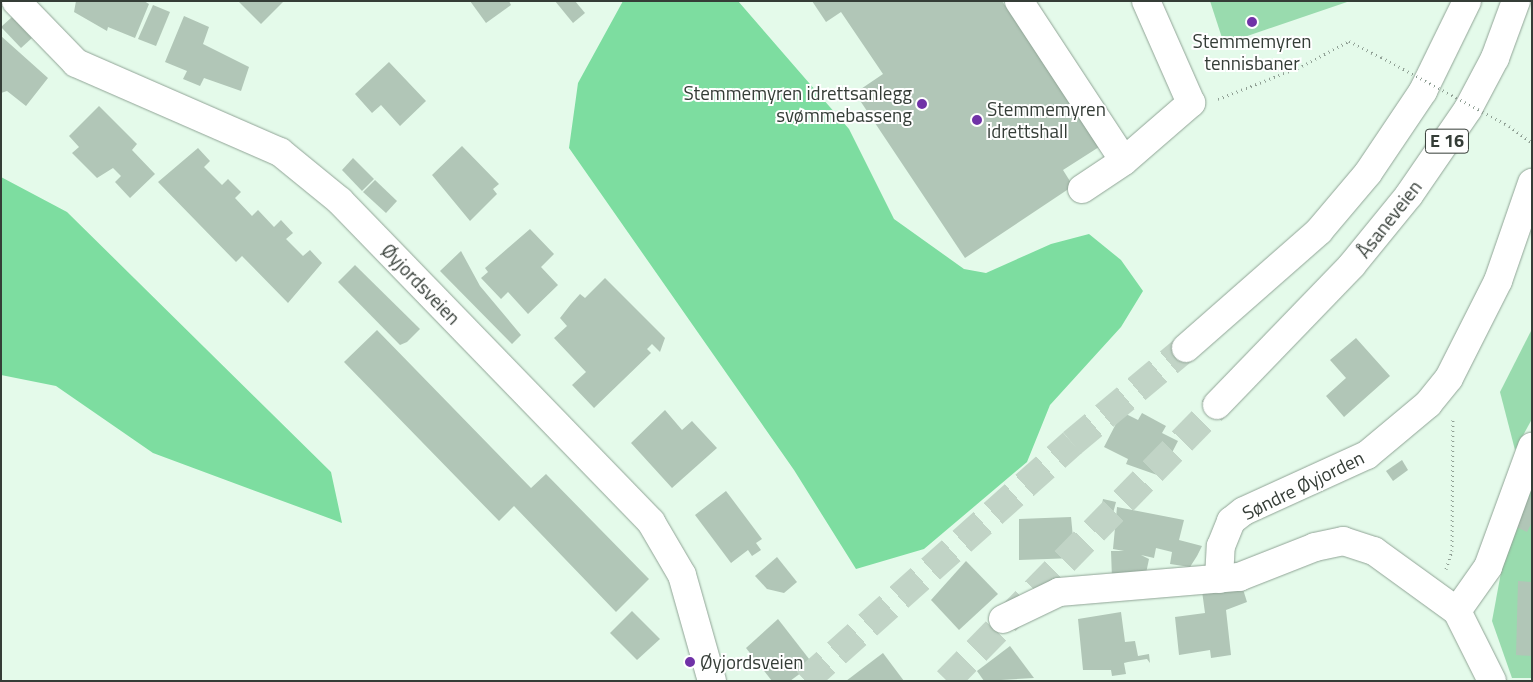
<!DOCTYPE html>
<html>
<head>
<meta charset="utf-8">
<style>
  body { margin:0 }
  #map { position:relative; width:1533px; height:682px; overflow:hidden; background:#e4faea; font-family:"Titillium Web",sans-serif }
  div>[style] { position:absolute }
  [style*='--x'] { left:calc(var(--x)*1px); top:calc(var(--y)*1px); width:calc(var(--w)*1px); rotate:calc(var(--a)*1deg) }
  .green>* { inset:0; background:#99dbae }
  .forest>* { inset:0; background:#7ddda0 }
  .building>* { inset:0; background:#b1c6b7 }
  .highway-tunnel>* { height:28px; margin-top:-14px; transform-origin:0; background:repeating-linear-gradient(90deg,#c1d4c6 0 28px,transparent 0 42px) }
  .path>* { height:3px; margin-top:-1.5px; transform-origin:0; background:repeating-linear-gradient(90deg,#90a095 0 1px,transparent 0 5px) }
  .roads { filter:drop-shadow(0 0 1px #90a496) drop-shadow(0 0 1px #90a496) }
  .minor>* { height:28px; margin:-14px; padding:0 14px; transform-origin:14px; border-radius:14px; background:#fff }
  .highway>* { height:28px; margin:-14px; padding:0 14px; transform-origin:14px; border-radius:14px; background:#fff }
  .path-bridge>* { height:3px; margin-top:-1.5px; transform-origin:0; background:repeating-linear-gradient(90deg,#90a095 0 1px,transparent 0 5px) }
  .dots>* { width:14px; height:14px; translate:-50% -50%; box-sizing:border-box; border:2px solid #fff; border-radius:50% }
  span { translate:-50% -50%; white-space:nowrap; text-align:center; line-height:1.15; -webkit-text-stroke:4px #fff; paint-order:stroke }
  .shield-label span { padding:1px 4px; background:#fff; border:1px solid; border-radius:4px; -webkit-text-stroke-width:0 }
  .shield-label { font-size:18px; color:#353d37; font-weight:700 }
  .poi-label { font-size:19px; color:#353d37 }
  .right { translate:-100% -50%; text-align:right }
  .left { translate:0 -50%; text-align:left }
  .street-label { font-size:19px; color:#353d37 }
  .frame { position:absolute; inset:0; border:2px solid #353d37; pointer-events:none }
</style>
</head>
<body>
<div id="map">
  <div class="green">
    <div style="clip-path:polygon(1210px 1px,1350px 1px,1224px 44px)"></div>
    <div style="clip-path:polygon(1532px 329px,1532px 419px,1515px 450px,1500px 392px)"></div>
    <div style="clip-path:polygon(1532px 474px,1532px 678px,1512px 678px,1492px 621px,1508px 535px)"></div>
  </div>
  <div class="forest">
    <div style="clip-path:polygon(623px 1px,738px 1px,849px 129px,894px 219px,964px 269px,986px 273px,1051px 244px,1089px 234px,1121px 260px,1143px 291px,1121px 327px,1050px 405px,1027px 462px,924px 549px,856px 569px,794px 470px,569px 148px,578px 83px)"></div>
    <div style="clip-path:polygon(1px 177px,67px 212px,331px 472px,342px 523px,153px 453px,56px 386px,1px 375px)"></div>
  </div>
  <div class="building">
    <div style="clip-path:polygon(76px 1px,144px 1px,149px 4px,135px 38px,108px 27px,107px 31px,74px 12px)"></div>
    <div style="clip-path:polygon(238px 1px,284px 1px,261px 24px)"></div>
    <div style="clip-path:polygon(470px 1px,509px 1px,511px 5px,486px 23px)"></div>
    <div style="clip-path:polygon(555px 1px,575px 1px,585px 13px,573px 23px)"></div>
    <div style="clip-path:polygon(812px 1px,1002px 1px,1099px 147px,1063px 170px,1073px 186px,965px 258px,855px 93px,883px 74px,841px 12px,826px 22px)"></div>
    <div style="clip-path:polygon(153px 5px,170px 12px,156px 46px,138px 39px)"></div>
    <div style="clip-path:polygon(184px 16px,209px 27px,203px 44px,249px 67px,241px 91px,204px 78px,200px 86px,183px 79px,187px 71px,165px 62px)"></div>
    <div style="clip-path:polygon(12px 17px,32px 38px,21px 48px,1px 27px)"></div>
    <div style="clip-path:polygon(1px 36px,48px 78px,26px 106px,7px 91px,1px 93px)"></div>
    <div style="clip-path:polygon(389px 62px,426px 101px,400px 126px,381px 105px,372px 113px,355px 94px)"></div>
    <div style="clip-path:polygon(99px 106px,137px 144px,132px 150px,155px 174px,130px 198px,115px 182px,121px 176px,113px 168px,97px 178px,72px 153px,79px 147px,69px 136px)"></div>
    <div style="clip-path:polygon(462px 146px,499px 184px,493px 189px,497px 194px,470px 221px,432px 175px)"></div>
    <div style="clip-path:polygon(198px 148px,210px 161px,204px 167px,222px 185px,228px 179px,241px 192px,235px 198px,252px 216px,258px 210px,274px 227px,281px 220px,293px 233px,286px 239px,303px 256px,310px 250px,322px 263px,288px 303px,242px 256px,236px 262px,158px 182px)"></div>
    <div style="clip-path:polygon(353px 158px,374px 179px,362px 191px,342px 170px)"></div>
    <div style="clip-path:polygon(375px 180px,397px 201px,386px 213px,363px 192px)"></div>
    <div style="clip-path:polygon(530px 229px,554px 254px,541px 267px,558px 285px,528px 314px,508px 292px,501px 299px,481px 278px,488px 272px,485px 268px)"></div>
    <div style="clip-path:polygon(461px 251px,480px 286px,521px 335px,512px 344px,440px 271px)"></div>
    <div style="clip-path:polygon(355px 265px,420px 329px,407px 342px,400px 345px,338px 282px)"></div>
    <div style="clip-path:polygon(605px 278px,665px 338px,660px 352px,652px 344px,647px 349px,651px 353px,594px 408px,572px 385px,586px 372px,554px 338px,567px 326px,560px 318px,571px 304px,580px 294px,585px 298px)"></div>
    <div style="clip-path:polygon(377px 330px,531px 488px,546px 474px,649px 579px,616px 612px,514px 506px,499px 521px,344px 362px)"></div>
    <div style="clip-path:polygon(1356px 338px,1390px 376px,1344px 417px,1326px 396px,1346px 378px,1330px 360px)"></div>
    <div style="clip-path:polygon(665px 410px,682px 430px,692px 421px,717px 448px,672px 488px,631px 443px)"></div>
    <div style="clip-path:polygon(1122px 412px,1138px 420px,1142px 413px,1166px 426px,1162px 433px,1178px 441px,1160px 476px,1126px 464px,1128px 459px,1104px 447px)"></div>
    <div style="clip-path:polygon(1402px 460px,1408px 470px,1393px 481px,1386px 471px)"></div>
    <div style="clip-path:polygon(726px 491px,762px 539px,756px 543px,761px 550px,752px 556px,748px 550px,731px 563px,695px 515px)"></div>
    <div style="clip-path:polygon(1528px 496px,1532px 498px,1532px 522px,1527px 532px,1514px 526px)"></div>
    <div style="clip-path:polygon(1103px 499px,1116px 502px,1111px 521px,1099px 519px)"></div>
    <div style="clip-path:polygon(1117px 507px,1184px 520px,1179px 540px,1202px 546px,1197px 556px,1190px 567px,1170px 564px,1172px 552px,1156px 548px,1154px 558px,1141px 555px,1149px 559px,1145px 578px,1112px 579px,1111px 551px,1124px 551px,1113px 549px)"></div>
    <div style="clip-path:polygon(1071px 517px,1075px 558px,1019px 560px,1019px 519px)"></div>
    <div style="clip-path:polygon(777px 557px,797px 582px,784px 593px,767px 589px,755px 576px)"></div>
    <div style="clip-path:polygon(966px 561px,998px 594px,959px 630px,931px 600px)"></div>
    <div style="clip-path:polygon(1518px 581px,1532px 582px,1532px 656px,1516px 655px)"></div>
    <div style="clip-path:polygon(1242px 586px,1247px 602px,1226px 610px,1231px 655px,1211px 658px,1210px 650px,1179px 655px,1175px 617px,1205px 613px,1202px 591px)"></div>
    <div style="clip-path:polygon(632px 611px,660px 639px,637px 660px,610px 633px)"></div>
    <div style="clip-path:polygon(1121px 612px,1125px 642px,1135px 641px,1138px 656px,1149px 654px,1150px 663px,1147px 659px,1128px 662px,1124px 663px,1126px 674px,1112px 676px,1111px 670px,1083px 670px,1078px 619px)"></div>
    <div style="clip-path:polygon(778px 619px,813px 664px,790px 681px,772px 681px,746px 648px)"></div>
    <div style="clip-path:polygon(1010px 646px,1034px 678px,984px 681px,977px 671px)"></div>
    <div style="clip-path:polygon(883px 653px,904px 681px,846px 681px)"></div>
  </div>
  <div class="highway-tunnel">
    <div style="--x:805;--y:681;--w:358;--a:-41.7"></div>
    <div style="--x:1072;--y:443;--w:148;--a:-39.8"></div>
    <div style="--x:947;--y:681;--w:386;--a:-45.6"></div>
  </div>
  <div class="path">
    <div style="--x:1218;--y:99;--w:90;--a:-21.4"></div>
    <div style="--x:1302;--y:66;--w:53;--a:-28"></div>
    <div style="--x:1349;--y:41;--w:36;--a:27"></div>
    <div style="--x:1509;--y:126;--w:29;--a:36"></div>
    <div style="--x:1446;--y:569;--w:19;--a:-72"></div>
    <div style="--x:1452;--y:551;--w:132;--a:-89.6"></div>
  </div>
  <div class="roads">
    <div class="minor">
      <div style="--x:16;--y:1;--w:86;--a:45.9"></div>
      <div style="--x:76;--y:63;--w:223;--a:23.6"></div>
      <div style="--x:280;--y:152;--w:77;--a:39.2"></div>
      <div style="--x:340;--y:201;--w:447;--a:45.9"></div>
      <div style="--x:651;--y:522;--w:61;--a:59.7"></div>
      <div style="--x:682;--y:575;--w:110;--a:74.2"></div>
      <div style="--x:1019;--y:1;--w:191;--a:56.7"></div>
      <div style="--x:1082;--y:189;--w:50;--a:-33.7"></div>
      <div style="--x:1124;--y:161;--w:89;--a:-40.9"></div>
      <div style="--x:1191;--y:103;--w:111;--a:-113.8"></div>
      <div style="--x:1219;--y:579;--w:33;--a:-87"></div>
      <div style="--x:1221;--y:546;--w:27;--a:-68"></div>
      <div style="--x:1231;--y:521;--w:16;--a:-38"></div>
      <div style="--x:1244;--y:511;--w:135;--a:-24.5"></div>
      <div style="--x:1367;--y:455;--w:80;--a:-39.9"></div>
      <div style="--x:1428;--y:404;--w:33;--a:-51"></div>
      <div style="--x:1449;--y:378;--w:109;--a:-63.2"></div>
      <div style="--x:1498;--y:281;--w:104;--a:-70.9"></div>
      <div style="--x:1457;--y:611;--w:54;--a:-54.8"></div>
      <div style="--x:1488;--y:567;--w:128;--a:-69.9"></div>
      <div style="--x:1003;--y:619;--w:62;--a:-25.7"></div>
      <div style="--x:1059;--y:592;--w:181;--a:-4.8"></div>
      <div style="--x:1239;--y:577;--w:82;--a:-21.5"></div>
      <div style="--x:1315;--y:547;--w:29;--a:-12"></div>
      <div style="--x:1343;--y:541;--w:33;--a:18"></div>
      <div style="--x:1374;--y:551;--w:102;--a:35.9"></div>
      <div style="--x:1457;--y:611;--w:78;--a:63.4"></div>
    </div>
    <div class="highway">
      <div style="--x:1186;--y:348;--w:177;--a:-41.3"></div>
      <div style="--x:1319;--y:231;--w:76;--a:-49.8"></div>
      <div style="--x:1368;--y:173;--w:99;--a:-56.1"></div>
      <div style="--x:1423;--y:91;--w:100;--a:-63.9"></div>
      <div style="--x:1217;--y:405;--w:194;--a:-46"></div>
      <div style="--x:1352;--y:265;--w:90;--a:-50.8"></div>
      <div style="--x:1409;--y:195;--w:104;--a:-55.5"></div>
      <div style="--x:1468;--y:109;--w:58;--a:-62.1"></div>
      <div style="--x:1495;--y:58;--w:61;--a:-69.8"></div>
    </div>
  </div>
  <div class="path-bridge">
    <div style="--x:1381;--y:57;--w:145;--a:28.3"></div>
  </div>
  <div class="dots">
    <div style="left:1252px;top:22px;background:#7032a7"></div>
    <div style="left:922px;top:104px;background:#7032a7"></div>
    <div style="left:977px;top:120px;background:#7032a7"></div>
    <div style="left:690px;top:662px;background:#7032a7"></div>
  </div>
  <div class="shield-label">
    <span style="left:1447px;top:141px">E 16</span>
  </div>
  <div class="poi-label">
    <span style="left:1252px;top:52px">Stemmemyren<br>tennisbaner</span>
    <span class="right" style="left:912px;top:104px">Stemmemyren idrettsanlegg<br>svømmebasseng</span>
    <span class="left" style="left:987px;top:120px">Stemmemyren<br>idrettshall</span>
    <span class="left" style="left:700px;top:662px">Øyjordsveien</span>
  </div>
  <div class="street-label">
    <span style="left:1389px;top:219px;rotate:-52deg">Åsaneveien</span>
    <span style="left:421px;top:284px;rotate:46deg">Øyjordsveien</span>
    <span style="left:1303px;top:485px;rotate:-26deg">Søndre Øyjorden</span>
  </div>
  <div class="frame"></div>
</div>
</body>
</html>
